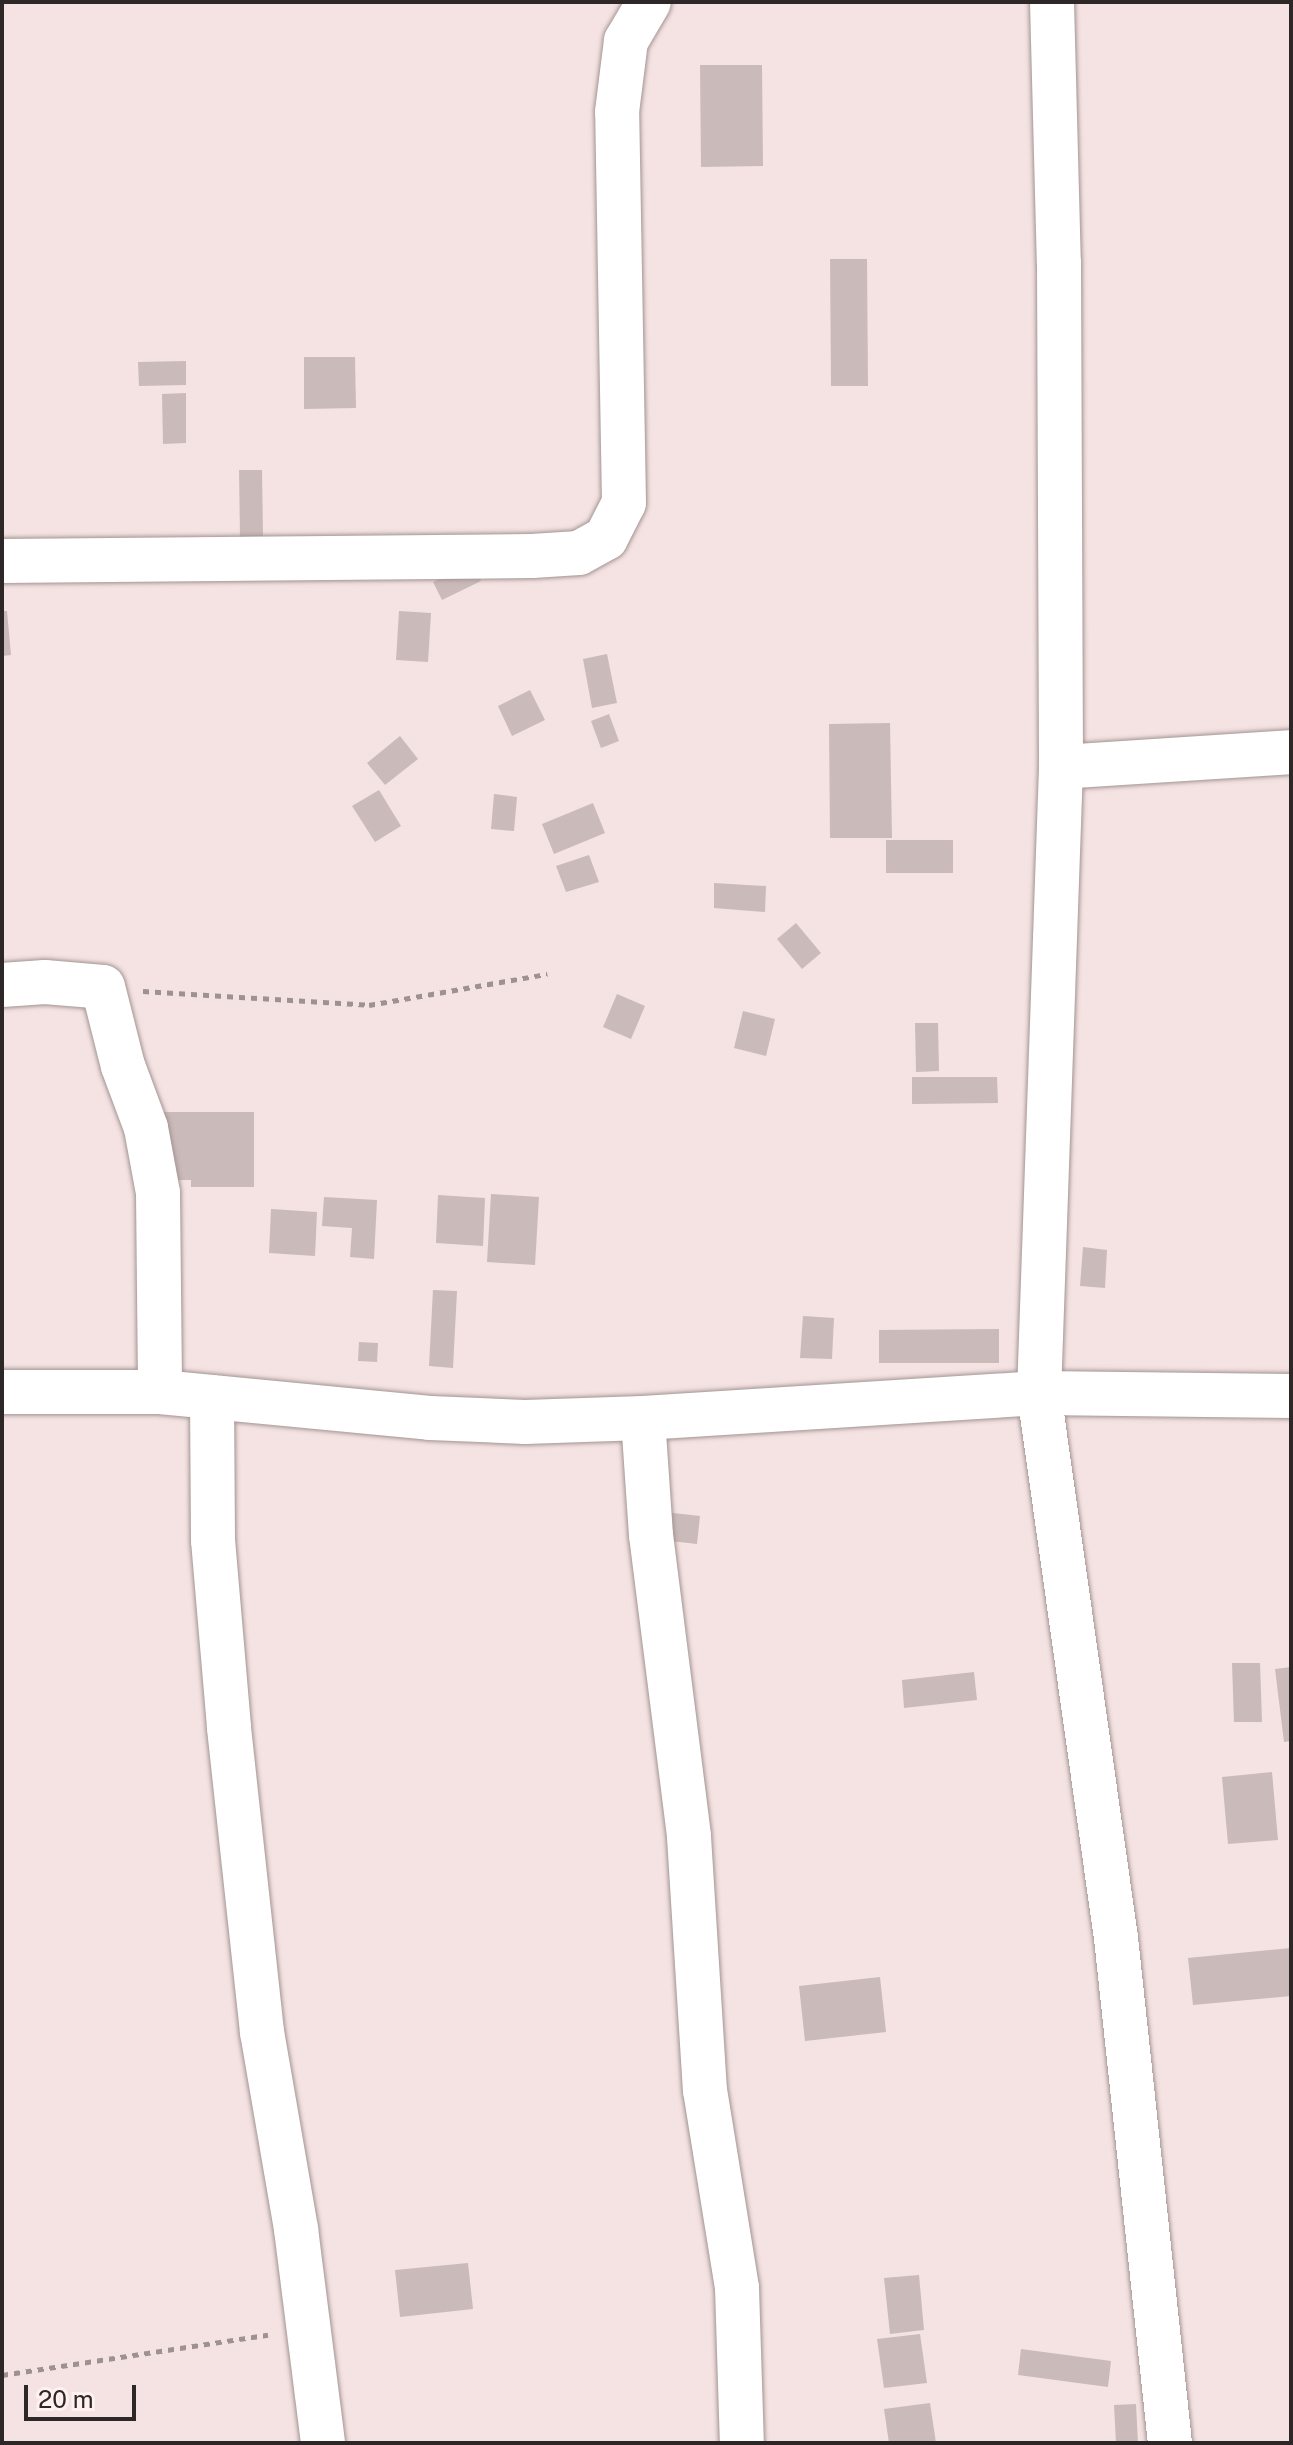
<!DOCTYPE html>
<html>
<head>
<meta charset="utf-8">
<style>
  body { margin:0 }
  #map { position:relative; width:1293px; height:2445px; overflow:hidden; background:#f4e3e2; font-family:"Public Sans",sans-serif }
  div>[style] { position:absolute }
  [style*='--x'] { left:calc(var(--x)*1px); top:calc(var(--y)*1px); width:calc(var(--w)*1px); rotate:calc(var(--a)*1deg) }
  .building>* { inset:0; background:#cabab9 }
  .path>* { height:5px; margin-top:-2.5px; transform-origin:0; background:repeating-linear-gradient(90deg,#9e9291 0 6px,transparent 0 12px) }
  .roads { filter:drop-shadow(0 0 2px #a39493) drop-shadow(0 0 2px #a39493) }
  .minor>* { height:44px; margin:-22px; padding:0 22px; transform-origin:22px; border-radius:22px; background:#fff }
  span { translate:-50% -50%; white-space:nowrap; text-align:center; line-height:1.15; -webkit-text-stroke:6px #fff1f0; paint-order:stroke }
  .frame { position:absolute; inset:0; border:4px solid #2d2727; pointer-events:none }
  .scale { position:absolute; left:24px; top:2385px; width:112px; height:36px; box-sizing:border-box; border:4px solid #2d2727; border-top:0; padding-left:10px; font-size:24px; line-height:28px; white-space:nowrap; color:#2d2727; -webkit-text-stroke:6px #fff1f0; paint-order:stroke }
</style>
</head>
<body>
<div id="map">
  <div class="building">
    <div style="clip-path:polygon(700px 65px,762px 65px,763px 166px,701px 167px)"></div>
    <div style="clip-path:polygon(830px 259px,867px 259px,868px 386px,831px 386px)"></div>
    <div style="clip-path:polygon(304px 357px,355px 357px,356px 408px,304px 409px)"></div>
    <div style="clip-path:polygon(186px 361px,186px 385px,139px 386px,138px 362px)"></div>
    <div style="clip-path:polygon(186px 393px,186px 443px,163px 444px,162px 394px)"></div>
    <div style="clip-path:polygon(239px 470px,262px 470px,263px 536px,240px 537px)"></div>
    <div style="clip-path:polygon(473px 563px,481px 581px,442px 600px,433px 582px)"></div>
    <div style="clip-path:polygon(2px 611px,7px 611px,11px 655px,2px 656px)"></div>
    <div style="clip-path:polygon(399px 611px,431px 613px,428px 662px,396px 660px)"></div>
    <div style="clip-path:polygon(607px 654px,617px 703px,592px 708px,583px 659px)"></div>
    <div style="clip-path:polygon(530px 690px,545px 720px,512px 736px,498px 706px)"></div>
    <div style="clip-path:polygon(609px 714px,619px 741px,601px 748px,591px 721px)"></div>
    <div style="clip-path:polygon(890px 723px,892px 838px,830px 838px,829px 724px)"></div>
    <div style="clip-path:polygon(400px 736px,418px 759px,385px 785px,367px 763px)"></div>
    <div style="clip-path:polygon(379px 790px,401px 826px,375px 842px,352px 806px)"></div>
    <div style="clip-path:polygon(494px 794px,517px 797px,514px 831px,491px 829px)"></div>
    <div style="clip-path:polygon(593px 803px,605px 833px,554px 854px,542px 824px)"></div>
    <div style="clip-path:polygon(886px 840px,953px 840px,953px 873px,886px 873px)"></div>
    <div style="clip-path:polygon(589px 855px,599px 882px,566px 892px,556px 866px)"></div>
    <div style="clip-path:polygon(714px 883px,766px 886px,765px 912px,714px 908px)"></div>
    <div style="clip-path:polygon(796px 923px,821px 953px,802px 969px,777px 939px)"></div>
    <div style="clip-path:polygon(617px 994px,645px 1006px,631px 1039px,603px 1027px)"></div>
    <div style="clip-path:polygon(743px 1011px,775px 1019px,766px 1056px,734px 1048px)"></div>
    <div style="clip-path:polygon(915px 1023px,938px 1023px,939px 1071px,916px 1072px)"></div>
    <div style="clip-path:polygon(912px 1077px,997px 1077px,998px 1103px,912px 1104px)"></div>
    <div style="clip-path:polygon(163px 1112px,254px 1112px,254px 1187px,191px 1187px,191px 1180px,176px 1180px,176px 1166px,164px 1166px)"></div>
    <div style="clip-path:polygon(491px 1194px,539px 1197px,535px 1265px,487px 1262px)"></div>
    <div style="clip-path:polygon(438px 1195px,485px 1198px,483px 1246px,436px 1243px)"></div>
    <div style="clip-path:polygon(324px 1197px,377px 1200px,374px 1259px,350px 1257px,352px 1228px,322px 1226px)"></div>
    <div style="clip-path:polygon(271px 1209px,317px 1212px,315px 1256px,269px 1253px)"></div>
    <div style="clip-path:polygon(1083px 1247px,1107px 1250px,1105px 1288px,1080px 1286px)"></div>
    <div style="clip-path:polygon(433px 1290px,457px 1291px,453px 1368px,429px 1366px)"></div>
    <div style="clip-path:polygon(803px 1316px,834px 1318px,832px 1359px,800px 1358px)"></div>
    <div style="clip-path:polygon(999px 1329px,999px 1363px,879px 1363px,879px 1330px)"></div>
    <div style="clip-path:polygon(359px 1342px,378px 1343px,377px 1362px,358px 1361px)"></div>
    <div style="clip-path:polygon(664px 1512px,700px 1516px,697px 1544px,662px 1540px)"></div>
    <div style="clip-path:polygon(1232px 1663px,1260px 1663px,1262px 1722px,1234px 1722px)"></div>
    <div style="clip-path:polygon(1291px 1667px,1291px 1741px,1284px 1742px,1275px 1669px)"></div>
    <div style="clip-path:polygon(974px 1672px,977px 1700px,904px 1708px,902px 1680px)"></div>
    <div style="clip-path:polygon(1272px 1772px,1278px 1840px,1228px 1844px,1222px 1777px)"></div>
    <div style="clip-path:polygon(1291px 1948px,1291px 1996px,1193px 2005px,1188px 1958px)"></div>
    <div style="clip-path:polygon(880px 1977px,886px 2032px,805px 2041px,799px 1986px)"></div>
    <div style="clip-path:polygon(468px 2263px,473px 2309px,400px 2317px,395px 2270px)"></div>
    <div style="clip-path:polygon(919px 2275px,924px 2330px,890px 2334px,884px 2278px)"></div>
    <div style="clip-path:polygon(920px 2334px,927px 2383px,884px 2388px,877px 2339px)"></div>
    <div style="clip-path:polygon(1021px 2349px,1111px 2361px,1108px 2387px,1018px 2375px)"></div>
    <div style="clip-path:polygon(930px 2403px,936px 2443px,889px 2443px,884px 2409px)"></div>
    <div style="clip-path:polygon(1136px 2404px,1138px 2443px,1116px 2443px,1114px 2405px)"></div>
  </div>
  <div class="path">
    <div style="--x:143;--y:991;--w:226;--a:3.5"></div>
    <div style="--x:369;--y:1005;--w:181;--a:-9.9"></div>
    <div style="--x:2;--y:2375;--w:269;--a:-8.6"></div>
  </div>
  <div class="roads">
    <div class="minor">
      <div style="--x:1052;--y:2;--w:261;--a:88.5"></div>
      <div style="--x:1059;--y:263;--w:504;--a:89.77"></div>
      <div style="--x:1061;--y:767;--w:626;--a:92.01"></div>
      <div style="--x:1039;--y:1393;--w:550;--a:81.96"></div>
      <div style="--x:1116;--y:1938;--w:508;--a:83.9"></div>
      <div style="--x:2;--y:561;--w:530;--a:-0.54"></div>
      <div style="--x:532;--y:556;--w:47;--a:-3.7"></div>
      <div style="--x:579;--y:553;--w:31;--a:-29"></div>
      <div style="--x:606;--y:538;--w:39;--a:-63"></div>
      <div style="--x:624;--y:503;--w:391;--a:-91"></div>
      <div style="--x:617;--y:112;--w:72;--a:-82.8"></div>
      <div style="--x:626;--y:41;--w:45;--a:-59.5"></div>
      <div style="--x:1061;--y:767;--w:230;--a:-3.7"></div>
      <div style="--x:2;--y:985;--w:43;--a:-4"></div>
      <div style="--x:45;--y:982;--w:58;--a:4.9"></div>
      <div style="--x:103;--y:987;--w:81;--a:75.8"></div>
      <div style="--x:123;--y:1066;--w:66;--a:69.6"></div>
      <div style="--x:146;--y:1128;--w:66;--a:79.5"></div>
      <div style="--x:158;--y:1193;--w:199;--a:89.4"></div>
      <div style="--x:2;--y:1392;--w:158;--a:0"></div>
      <div style="--x:160;--y:1392;--w:271;--a:5.5"></div>
      <div style="--x:430;--y:1418;--w:95;--a:2.4"></div>
      <div style="--x:525;--y:1422;--w:118;--a:-1.9"></div>
      <div style="--x:643;--y:1418;--w:397;--a:-3.6"></div>
      <div style="--x:1039;--y:1393;--w:252;--a:0.7"></div>
      <div style="--x:212;--y:1397;--w:143;--a:89.6"></div>
      <div style="--x:213;--y:1540;--w:189;--a:85.1"></div>
      <div style="--x:229;--y:1728;--w:306;--a:83.8"></div>
      <div style="--x:262;--y:2032;--w:200;--a:80.2"></div>
      <div style="--x:296;--y:2229;--w:216;--a:82.8"></div>
      <div style="--x:643;--y:1418;--w:117;--a:86.1"></div>
      <div style="--x:651;--y:1535;--w:304;--a:82.8"></div>
      <div style="--x:689;--y:1837;--w:254;--a:86.4"></div>
      <div style="--x:705;--y:2090;--w:201;--a:80.8"></div>
      <div style="--x:737;--y:2288;--w:155;--a:88.2"></div>
    </div>
  </div>
  <div class="frame"></div>
  <div class="scale">20 m</div>
</div>
</body>
</html>
